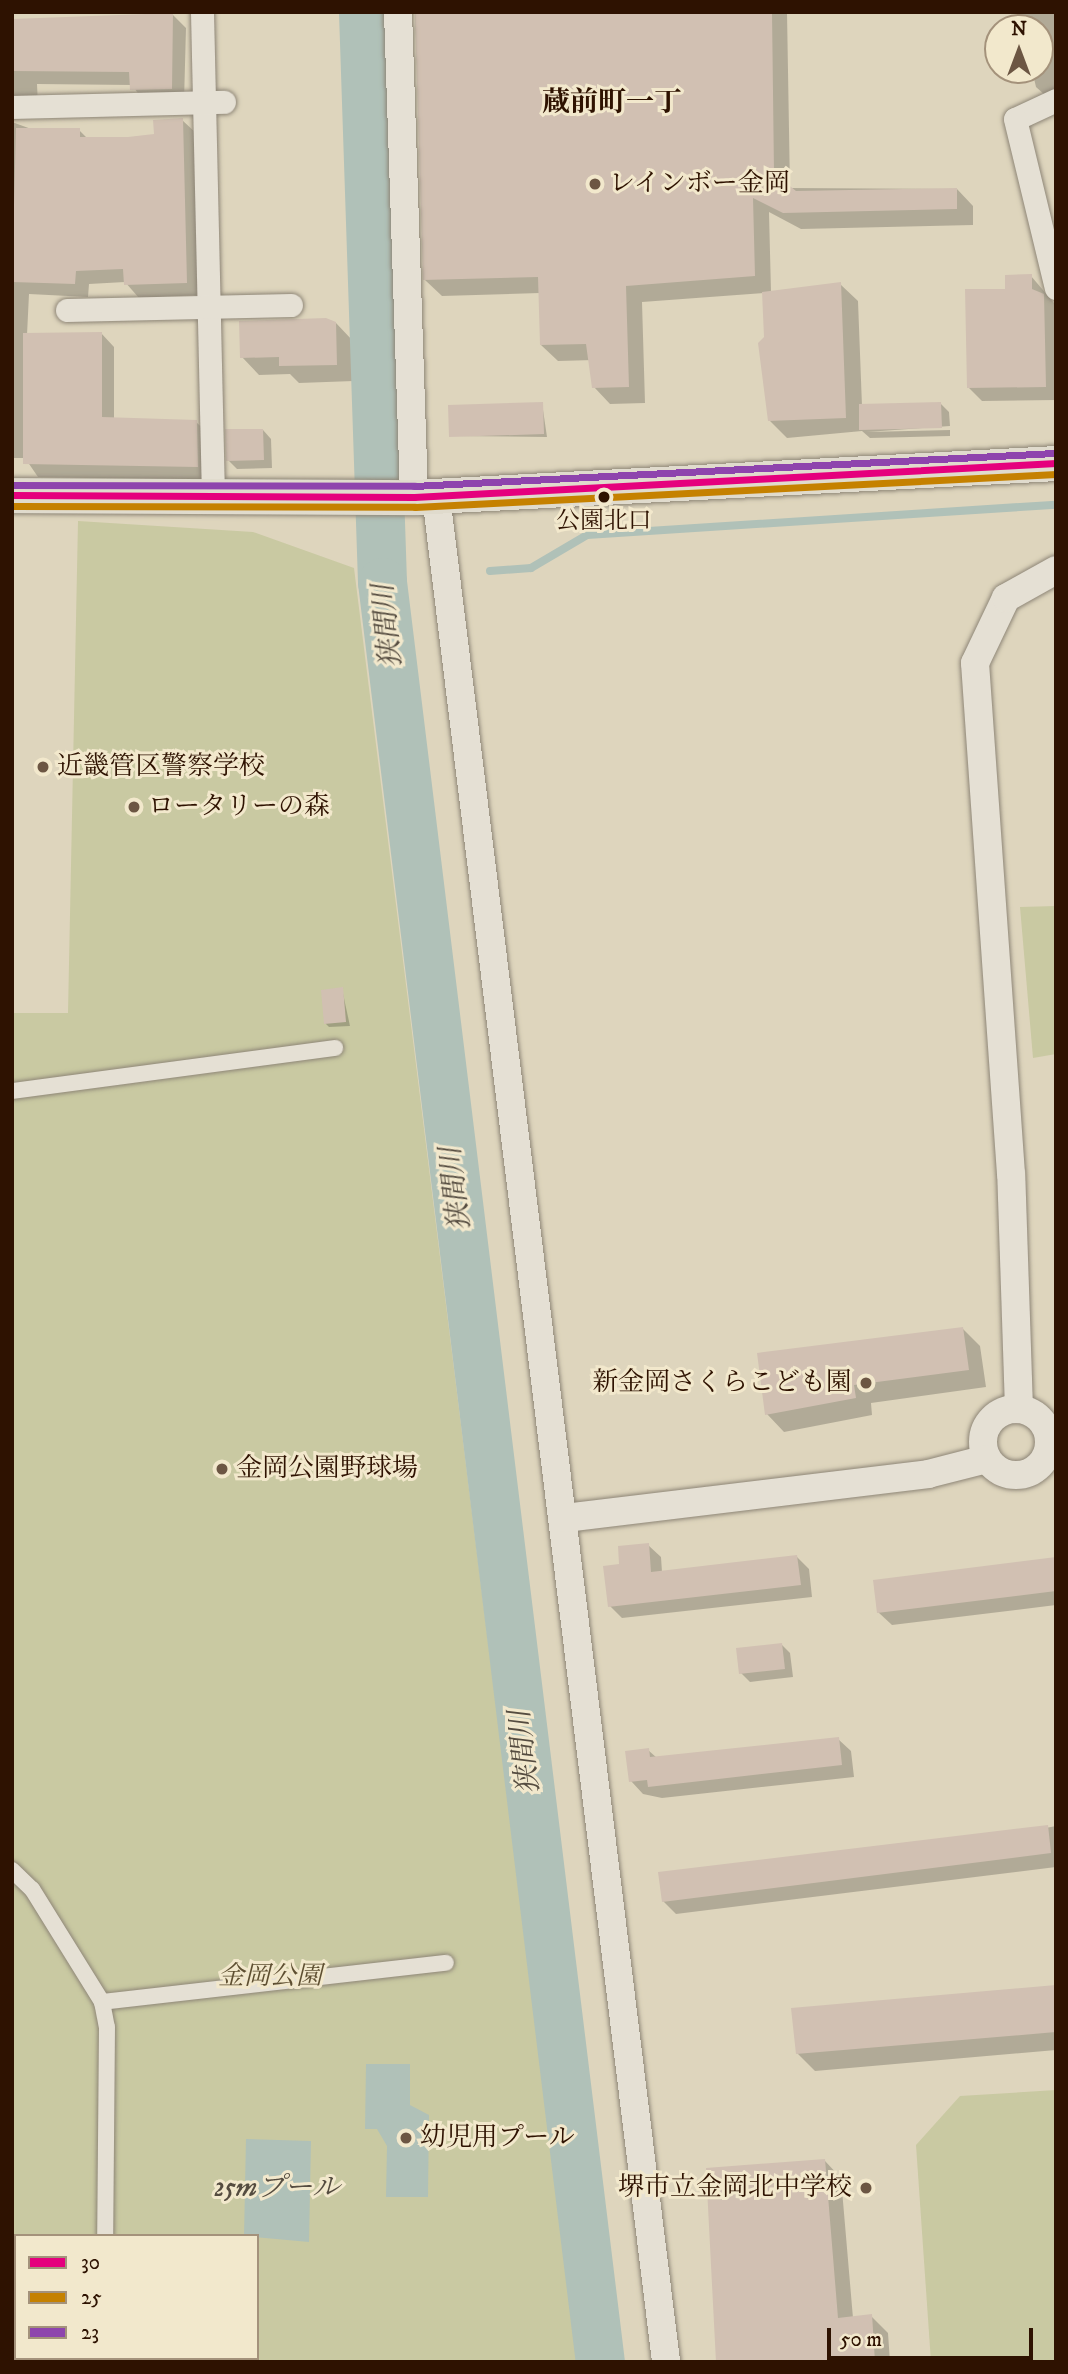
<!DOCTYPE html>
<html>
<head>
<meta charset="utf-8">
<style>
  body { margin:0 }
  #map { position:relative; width:1068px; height:2374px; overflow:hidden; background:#ded5bd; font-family:"IM FELL DW Pica","Noto Serif JP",serif }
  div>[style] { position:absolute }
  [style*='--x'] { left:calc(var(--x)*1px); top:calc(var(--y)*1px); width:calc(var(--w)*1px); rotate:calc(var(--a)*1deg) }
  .green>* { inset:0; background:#c9c9a2 }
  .water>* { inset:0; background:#b0c1b8 }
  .shadow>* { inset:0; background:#0003 }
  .stream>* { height:8px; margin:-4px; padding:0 4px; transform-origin:4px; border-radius:4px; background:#b0c1b8 }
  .river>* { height:49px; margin:-24.5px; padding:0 24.5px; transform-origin:24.5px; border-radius:24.5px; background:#b0c1b8 }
  .building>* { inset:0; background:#d1c0b2 }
  .roads { filter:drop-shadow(0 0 2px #8e8677) drop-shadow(0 0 2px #8e8677) }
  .pedestrian>* { height:16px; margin:-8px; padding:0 8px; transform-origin:8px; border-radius:8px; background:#e5e0d4 }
  .minor>* { height:23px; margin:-11.5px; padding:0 11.5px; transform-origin:11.5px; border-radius:11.5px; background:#e5e0d4 }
  .tertiary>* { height:28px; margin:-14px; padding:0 14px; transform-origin:14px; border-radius:14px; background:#e5e0d4 }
  .tertiary>.ring { margin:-14px; padding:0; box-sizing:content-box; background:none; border:28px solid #e5e0d4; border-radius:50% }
  .primary>* { height:35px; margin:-17.5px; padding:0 17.5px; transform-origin:17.5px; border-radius:17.5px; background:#e0dbcd }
  .bus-1>* { height:7px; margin:-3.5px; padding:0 3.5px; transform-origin:3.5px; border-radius:3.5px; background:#e5007d }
  .bus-2>* { height:7px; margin:-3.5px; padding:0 3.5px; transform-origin:3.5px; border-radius:3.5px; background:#c58100 }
  .bus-3>* { height:7px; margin:-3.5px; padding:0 3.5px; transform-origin:3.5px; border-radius:3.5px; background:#8e44ad }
  .dots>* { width:19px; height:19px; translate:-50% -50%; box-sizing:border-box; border:4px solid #f2e8cc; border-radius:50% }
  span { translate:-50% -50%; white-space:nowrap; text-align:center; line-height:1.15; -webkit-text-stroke:6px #f2e8cc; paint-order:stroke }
  .bus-label { font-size:24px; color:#2e1201 }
  .poi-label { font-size:26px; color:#2e1201 }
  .left { translate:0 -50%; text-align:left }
  .right { translate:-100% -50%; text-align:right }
  .park-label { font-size:26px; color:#5e4f31; font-style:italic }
  .neighbourhood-label { font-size:28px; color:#2e1201; font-weight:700 }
  .water-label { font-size:28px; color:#554c40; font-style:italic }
  .frame { position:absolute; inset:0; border:14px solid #2e1201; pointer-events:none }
  .legend { position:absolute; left:14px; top:2234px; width:245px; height:126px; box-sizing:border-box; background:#f2e8cc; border:2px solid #a4927b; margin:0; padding:9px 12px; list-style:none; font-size:21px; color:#2e1201 }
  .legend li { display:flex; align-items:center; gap:14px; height:35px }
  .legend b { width:35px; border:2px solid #a4927b }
  .north { position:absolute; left:984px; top:14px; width:70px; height:70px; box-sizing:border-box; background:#f2e8cc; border:2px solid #a4927b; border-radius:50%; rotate:0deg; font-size:19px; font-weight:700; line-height:28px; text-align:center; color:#2e1201 }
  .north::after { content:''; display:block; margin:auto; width:24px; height:32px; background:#6c5643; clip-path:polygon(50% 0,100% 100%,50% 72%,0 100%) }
  .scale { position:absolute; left:827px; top:2328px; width:206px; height:32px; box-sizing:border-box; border:4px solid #2e1201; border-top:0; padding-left:9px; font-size:21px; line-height:24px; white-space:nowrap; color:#2e1201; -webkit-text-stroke:5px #f2e8cc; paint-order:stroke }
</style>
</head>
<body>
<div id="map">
  <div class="green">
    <div style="clip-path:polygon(evenodd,78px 521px,253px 532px,354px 568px,578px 2362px,12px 2362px,12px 1013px,68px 1013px,78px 521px,16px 2236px,257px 2236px,257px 2358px,16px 2358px,16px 2236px)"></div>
    <div style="clip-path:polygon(1056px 906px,1056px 1054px,1033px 1058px,1020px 907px)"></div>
    <div style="clip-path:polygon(1056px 2090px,1056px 2362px,931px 2362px,916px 2145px,960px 2096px)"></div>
  </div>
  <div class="water">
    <div style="clip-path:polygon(366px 2064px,410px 2064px,410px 2105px,429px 2115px,428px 2197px,386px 2197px,387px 2146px,377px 2129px,365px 2129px)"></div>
    <div style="clip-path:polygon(246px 2139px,311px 2141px,309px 2242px,244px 2236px)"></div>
  </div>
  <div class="shadow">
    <div style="clip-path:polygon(415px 12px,787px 12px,790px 188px,957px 189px,973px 206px,973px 225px,801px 229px,769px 212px,771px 292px,840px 284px,858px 301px,862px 406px,940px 403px,949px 412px,950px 426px,867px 432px,950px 430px,950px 436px,870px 438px,862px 431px,787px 438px,769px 420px,764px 293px,642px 302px,645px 403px,610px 404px,594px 387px,594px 360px,558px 361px,541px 345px,540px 293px,442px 296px,425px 280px)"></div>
    <div style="clip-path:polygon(1017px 12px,1056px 12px,1056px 92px,1045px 95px,1036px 87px,1032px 70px,1040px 70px,1040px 28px,1021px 28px)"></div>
    <div style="clip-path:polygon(173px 15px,186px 28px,184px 102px,145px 103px,132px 85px,37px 84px,38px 105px,19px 107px,12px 119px,12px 21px)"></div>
    <div style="clip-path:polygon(182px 120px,196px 133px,200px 295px,139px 298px,125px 282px,89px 284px,88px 297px,29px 294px,27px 335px,101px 333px,114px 347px,114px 419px,196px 422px,210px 435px,211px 480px,38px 477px,25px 458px,12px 458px,12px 122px,34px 130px,79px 130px,88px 139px,156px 136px)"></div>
    <div style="clip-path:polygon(1031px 276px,1054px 303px,1056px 400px,982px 401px,969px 388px)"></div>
    <div style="clip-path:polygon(336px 323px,353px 341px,354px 381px,299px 383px,290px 374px,259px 375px,242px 357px)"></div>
    <div style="clip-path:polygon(542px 403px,547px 437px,451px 436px)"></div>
    <div style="clip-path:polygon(263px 430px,271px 439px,272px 468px,237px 469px,228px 460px)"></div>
    <div style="clip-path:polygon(342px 989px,350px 1026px,329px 1027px,325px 1023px)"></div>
    <div style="clip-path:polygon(963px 1329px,980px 1346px,986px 1387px,871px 1403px,872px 1415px,784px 1432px,767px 1414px)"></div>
    <div style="clip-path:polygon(648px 1545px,661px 1557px,662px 1572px,797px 1557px,809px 1569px,812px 1597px,622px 1618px,610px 1606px,621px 1565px)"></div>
    <div style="clip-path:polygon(1056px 1559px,1056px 1605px,892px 1625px,878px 1612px)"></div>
    <div style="clip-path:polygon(782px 1645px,790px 1653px,793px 1677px,750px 1682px,741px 1673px)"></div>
    <div style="clip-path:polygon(838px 1739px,851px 1751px,854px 1777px,662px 1798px,643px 1794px,631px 1781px,648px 1750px,657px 1758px)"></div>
    <div style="clip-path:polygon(1056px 1826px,1056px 1867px,676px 1914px,663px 1901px)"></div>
    <div style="clip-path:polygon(1056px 1987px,1056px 2050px,815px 2071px,797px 2053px)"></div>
    <div style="clip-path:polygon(825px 2161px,841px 2178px,853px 2318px,871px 2316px,888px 2333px,890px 2362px,719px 2362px)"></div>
    <div style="clip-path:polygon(130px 2358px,211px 2358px,215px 2362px,130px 2362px)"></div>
  </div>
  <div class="stream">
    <div style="--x:490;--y:571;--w:41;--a:-4.2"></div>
    <div style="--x:531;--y:568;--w:65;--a:-30.5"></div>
    <div style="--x:587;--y:535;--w:470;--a:-3.7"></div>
  </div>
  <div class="river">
    <div style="--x:363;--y:12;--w:570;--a:88.09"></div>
    <div style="--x:382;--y:582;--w:1793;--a:83.02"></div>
  </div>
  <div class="building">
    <div style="clip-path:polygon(415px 12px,772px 12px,774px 173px,796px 191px,957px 188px,957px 209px,783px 213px,753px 198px,755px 276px,626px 286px,629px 387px,592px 388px,586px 344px,540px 345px,538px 277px,423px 280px)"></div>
    <div style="clip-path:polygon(173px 13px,172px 89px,130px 90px,129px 72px,12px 71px,12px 19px)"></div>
    <div style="clip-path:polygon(183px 118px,187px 283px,124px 285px,123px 269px,76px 271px,75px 284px,12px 282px,16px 128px,80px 128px,80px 137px,128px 137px,154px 134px,153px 120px)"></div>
    <div style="clip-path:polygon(1032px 274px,1032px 289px,1044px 294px,1046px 387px,967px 388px,965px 289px,1005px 289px,1005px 275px)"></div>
    <div style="clip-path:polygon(841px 282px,846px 418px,768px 421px,758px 343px,764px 337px,762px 292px)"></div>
    <div style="clip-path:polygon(326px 318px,336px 322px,337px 365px,279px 366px,279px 357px,240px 358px,239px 321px)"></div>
    <div style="clip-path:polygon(102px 332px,102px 417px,197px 420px,198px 467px,23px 464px,23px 333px)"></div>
    <div style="clip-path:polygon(543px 402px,544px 434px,449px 437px,448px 405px)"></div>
    <div style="clip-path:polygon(941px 402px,942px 428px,859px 430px,859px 404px)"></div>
    <div style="clip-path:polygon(225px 429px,263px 429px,264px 460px,226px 461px)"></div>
    <div style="clip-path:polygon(343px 987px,346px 1022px,324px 1024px,321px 990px)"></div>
    <div style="clip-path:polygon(963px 1327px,969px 1370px,854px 1385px,856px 1398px,765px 1415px,757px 1353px)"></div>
    <div style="clip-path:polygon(649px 1543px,651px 1572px,797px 1555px,801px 1585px,608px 1607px,603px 1566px,619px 1564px,618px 1546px)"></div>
    <div style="clip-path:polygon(1056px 1557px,1056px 1591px,877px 1613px,873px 1580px)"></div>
    <div style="clip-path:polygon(782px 1643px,785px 1669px,739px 1674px,736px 1648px)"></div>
    <div style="clip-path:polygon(839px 1737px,842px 1765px,648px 1787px,647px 1780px,629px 1782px,625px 1751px,649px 1748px,650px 1757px)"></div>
    <div style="clip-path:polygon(1048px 1825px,1051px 1853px,662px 1902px,658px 1872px)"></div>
    <div style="clip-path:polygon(1056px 1985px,1056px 2032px,796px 2054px,791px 2008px)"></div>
    <div style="clip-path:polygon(825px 2159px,838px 2318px,872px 2314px,875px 2362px,716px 2362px,706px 2168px)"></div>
  </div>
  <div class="roads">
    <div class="pedestrian">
      <div style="--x:12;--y:1091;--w:326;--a:-7.6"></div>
      <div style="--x:12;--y:1870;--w:28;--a:44"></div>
      <div style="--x:32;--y:1889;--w:133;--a:58.2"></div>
      <div style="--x:102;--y:2002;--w:25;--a:79"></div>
      <div style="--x:107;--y:2027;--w:209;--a:90.5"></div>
      <div style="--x:102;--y:2002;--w:346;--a:-6.5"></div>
      <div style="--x:103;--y:2362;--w:4;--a:-90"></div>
    </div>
    <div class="minor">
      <div style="--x:202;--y:12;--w:487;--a:88.7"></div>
      <div style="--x:1056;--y:100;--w:45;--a:155.1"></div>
      <div style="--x:1015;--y:119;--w:174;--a:76.4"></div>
      <div style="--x:12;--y:107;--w:212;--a:-1.4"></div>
      <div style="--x:67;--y:310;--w:224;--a:-1.3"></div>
    </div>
    <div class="tertiary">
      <div style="--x:398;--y:12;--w:485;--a:88.1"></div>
      <div style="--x:436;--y:496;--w:1880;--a:82.97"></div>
      <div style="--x:1019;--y:1409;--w:235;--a:-91.9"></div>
      <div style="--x:1011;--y:1174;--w:512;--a:-94.03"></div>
      <div style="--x:975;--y:663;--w:72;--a:-64.5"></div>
      <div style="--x:1006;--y:598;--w:57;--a:-29.2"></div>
      <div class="ring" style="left:983px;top:1409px;width:38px;height:38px"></div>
      <div style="--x:565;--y:1518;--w:366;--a:-6.9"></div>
      <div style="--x:928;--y:1474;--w:61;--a:-14.3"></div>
    </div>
    <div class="primary">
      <div style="--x:12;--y:495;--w:402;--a:0.3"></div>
      <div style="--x:414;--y:497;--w:643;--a:-3.03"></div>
    </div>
  </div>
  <div class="bus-1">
    <div style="--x:12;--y:495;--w:402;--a:0.3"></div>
    <div style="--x:414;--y:497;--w:643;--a:-3.03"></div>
  </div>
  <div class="bus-2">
    <div style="--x:12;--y:506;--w:403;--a:0.1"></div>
    <div style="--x:415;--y:507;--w:642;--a:-2.95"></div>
  </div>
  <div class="bus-3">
    <div style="--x:12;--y:485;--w:402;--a:0.1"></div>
    <div style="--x:414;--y:486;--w:642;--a:-2.95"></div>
  </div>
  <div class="dots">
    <div style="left:595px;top:184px;background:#6c5643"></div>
    <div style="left:604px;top:497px;background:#2e1201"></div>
    <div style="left:43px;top:767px;background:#6c5643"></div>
    <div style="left:134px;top:807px;background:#6c5643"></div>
    <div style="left:866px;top:1383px;background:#6c5643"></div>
    <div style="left:222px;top:1469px;background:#6c5643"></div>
    <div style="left:406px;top:2138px;background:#6c5643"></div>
    <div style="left:866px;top:2188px;background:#6c5643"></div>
  </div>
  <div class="bus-label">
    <span style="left:604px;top:522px">公園北口</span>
  </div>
  <div class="poi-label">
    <span class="left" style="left:609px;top:184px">レインボー金岡</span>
    <span class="left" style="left:57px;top:767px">近畿管区警察学校</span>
    <span class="left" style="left:148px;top:807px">ロータリーの森</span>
    <span class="right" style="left:852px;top:1383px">新金岡さくらこども園</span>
    <span class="left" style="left:236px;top:1469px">金岡公園野球場</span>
    <span class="left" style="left:420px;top:2138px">幼児用プール</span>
    <span class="right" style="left:852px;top:2188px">堺市立金岡北中学校</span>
  </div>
  <div class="park-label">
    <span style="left:270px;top:1977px">金岡公園</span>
  </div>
  <div class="neighbourhood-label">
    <span style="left:612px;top:103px">蔵前町一丁</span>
  </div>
  <div class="water-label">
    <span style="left:388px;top:626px;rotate:-96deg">狭間川</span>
    <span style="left:456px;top:1189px;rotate:-97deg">狭間川</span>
    <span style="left:525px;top:1752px;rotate:-97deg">狭間川</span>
    <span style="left:277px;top:2188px">25mプール</span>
  </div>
  <div class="frame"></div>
  <ul class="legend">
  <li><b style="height:9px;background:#e5007d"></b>30</li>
  <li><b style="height:9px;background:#c58100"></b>25</li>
  <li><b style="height:9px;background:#8e44ad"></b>23</li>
  </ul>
  <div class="north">N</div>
  <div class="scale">50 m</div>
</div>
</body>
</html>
